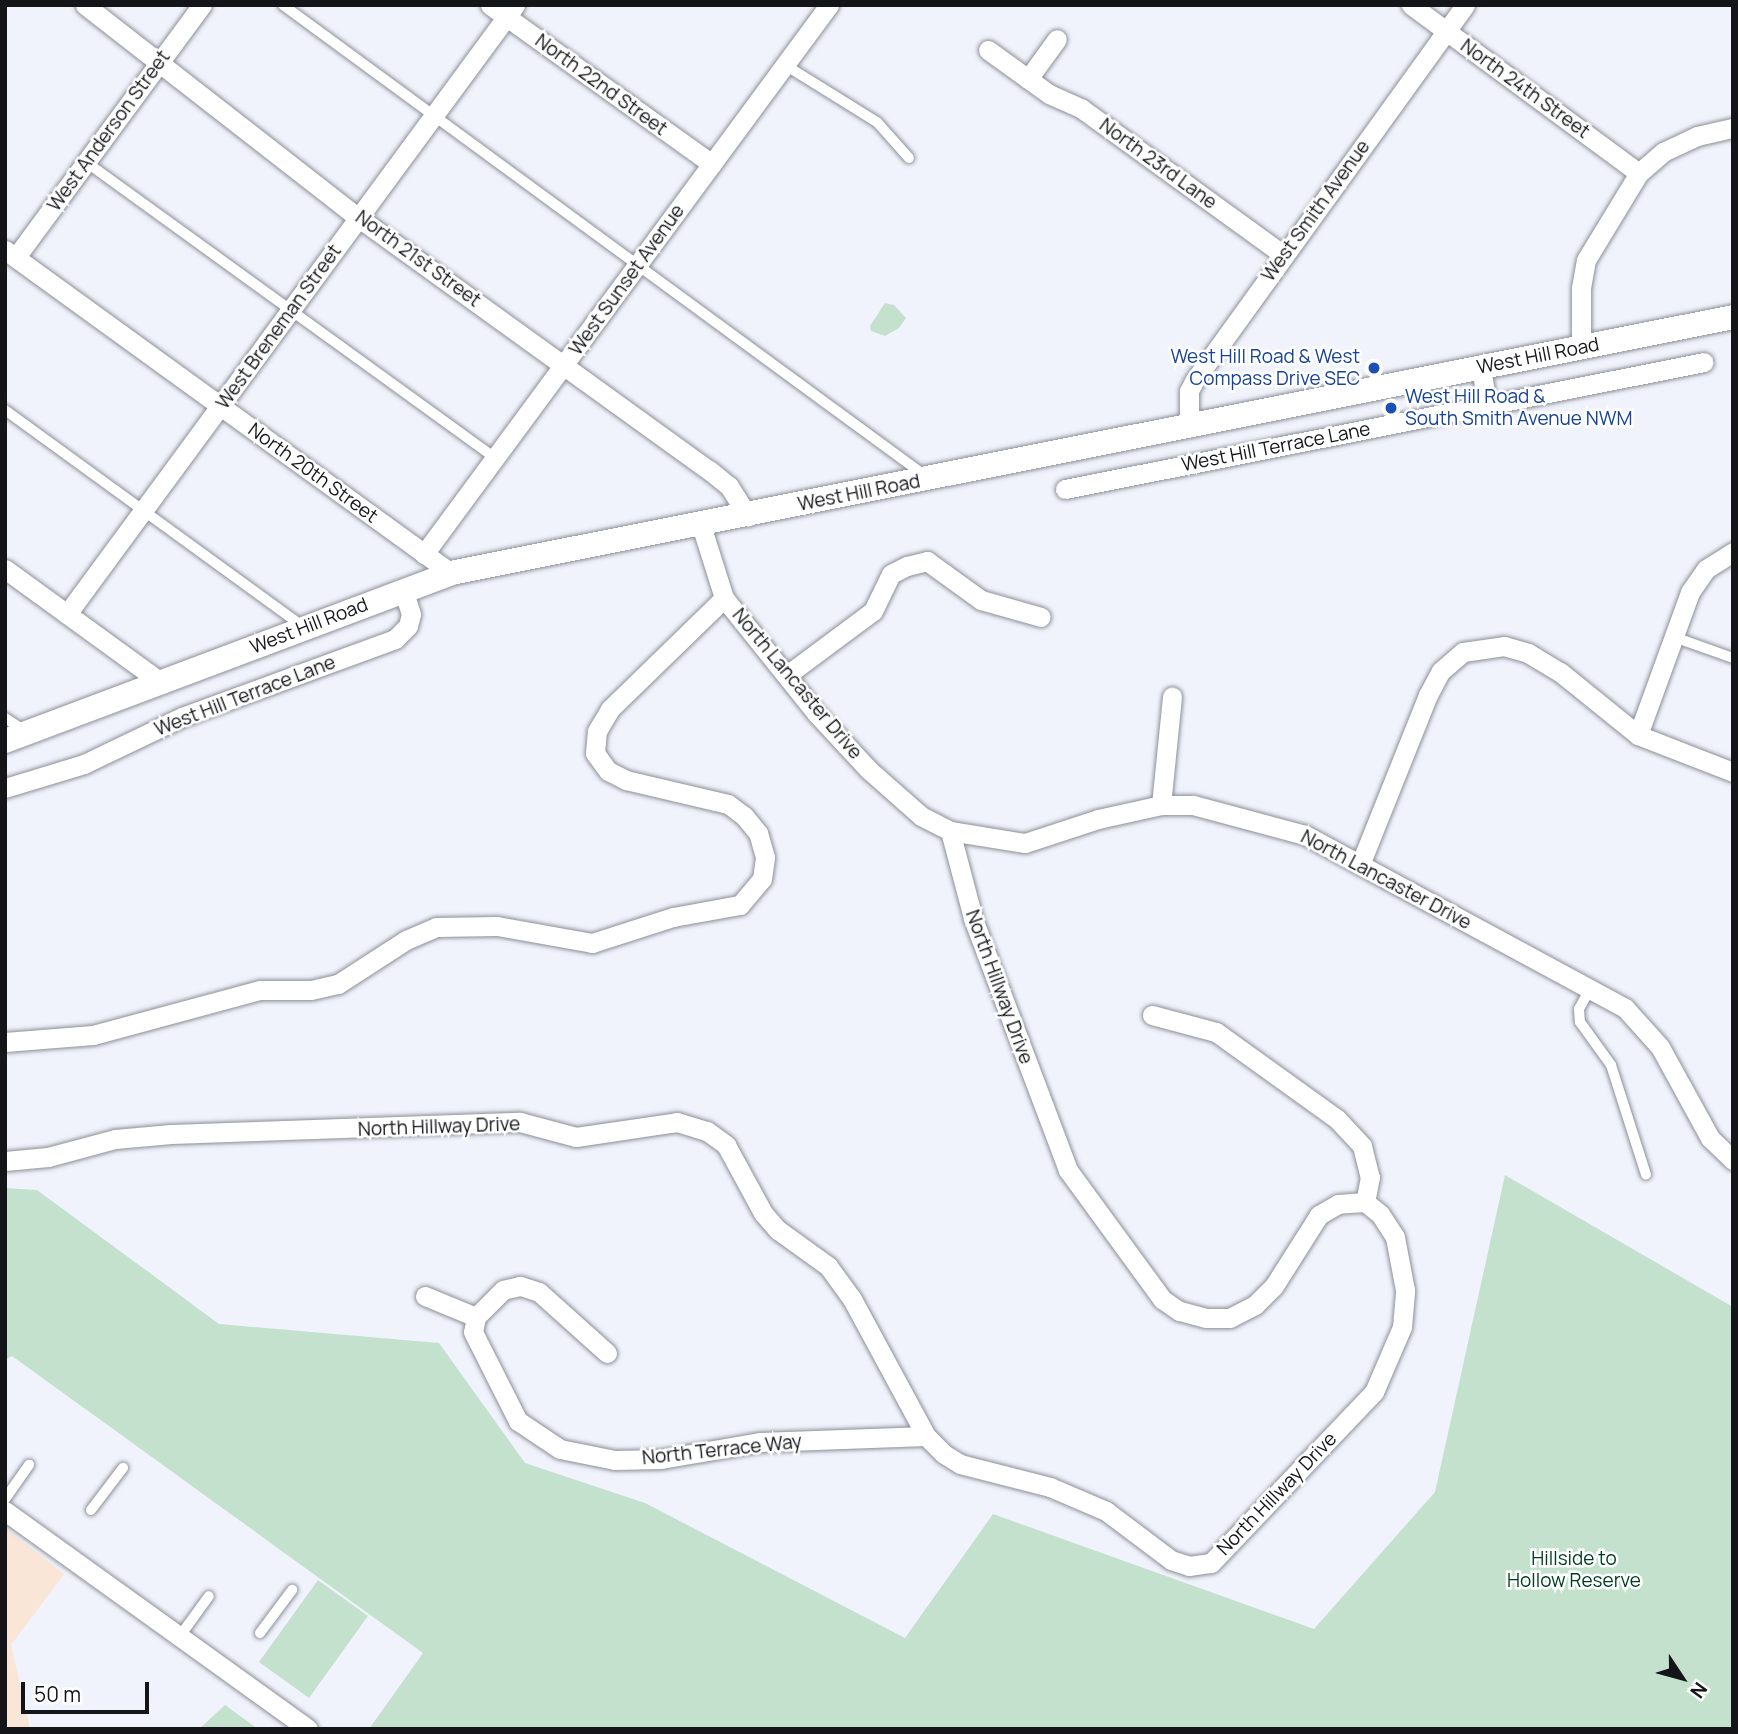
<!DOCTYPE html>
<html>
<head>
<meta charset="utf-8">
<style>
  body { margin:0 }
  #map { position:relative; width:1738px; height:1734px; overflow:hidden; background:#f0f3fc; font-family:Manrope,sans-serif }
  div>[style] { position:absolute }
  [style*='--x'] { left:calc(var(--x)*1px); top:calc(var(--y)*1px); width:calc(var(--w)*1px); rotate:calc(var(--a)*1deg) }
  .commercial>* { inset:0; background:#f9e6d6 }
  .green>* { inset:0; background:#c3e1cd }
  .roads { filter:drop-shadow(0 0 2px #8c8f97) drop-shadow(0 0 2px #8c8f97) }
  .service>* { height:10px; margin:-5px; padding:0 5px; transform-origin:5px; border-radius:5px; background:#fff }
  .minor>* { height:19px; margin:-9.5px; padding:0 9.5px; transform-origin:9.5px; border-radius:9.5px; background:#fff }
  .tertiary>* { height:24px; margin:-12px; padding:0 12px; transform-origin:12px; border-radius:12px; background:#fff }
  .dots>* { width:19px; height:19px; translate:-50% -50%; box-sizing:border-box; border:4px solid #fff; border-radius:50% }
  span { translate:-50% -50%; white-space:nowrap; text-align:center; line-height:1.15; -webkit-text-stroke:5px #fff; paint-order:stroke }
  .street-label { font-size:19px; color:#141518 }
  .transit-label { font-size:19px; color:#164399 }
  .right { translate:-100% -50%; text-align:right }
  .left { translate:0 -50%; text-align:left }
  .park-label { font-size:19px; color:#003d20 }
  .frame { position:absolute; inset:0; border:7px solid #141518; pointer-events:none }
  .north { position:absolute; left:1647px; top:1643px; width:70px; height:70px; -webkit-text-stroke:5px #fff; paint-order:stroke; rotate:126deg; font-size:19px; font-weight:700; line-height:28px; text-align:center; color:#141518 }
  .north::after { content:''; display:block; margin:auto; width:24px; height:32px; background:#141518; clip-path:polygon(50% 0,100% 100%,50% 72%,0 100%) }
  .scale { position:absolute; left:21px; top:1682px; width:128px; height:32px; box-sizing:border-box; border:4px solid #141518; border-top:0; padding-left:9px; font-size:21px; line-height:24px; white-space:nowrap; color:#141518; -webkit-text-stroke:5px #fff; paint-order:stroke }
</style>
</head>
<body>
<div id="map">
  <div class="commercial">
    <div style="clip-path:polygon(5px 1528px,64px 1574px,11px 1645px,30px 1729px,5px 1729px)"></div>
  </div>
  <div class="green">
    <div style="clip-path:polygon(885px 303px,894px 305px,906px 318px,899px 328px,885px 336px,871px 331px,870px 326px)"></div>
    <div style="clip-path:polygon(1505px 1175px,1733px 1307px,1733px 1729px,369px 1729px,423px 1653px,12px 1356px,5px 1360px,5px 1188px,37px 1190px,219px 1324px,439px 1343px,525px 1463px,645px 1503px,905px 1638px,993px 1514px,1314px 1629px,1435px 1492px)"></div>
    <div style="clip-path:polygon(318px 1580px,368px 1616px,309px 1698px,259px 1662px)"></div>
    <div style="clip-path:polygon(225px 1705px,258px 1729px,199px 1729px)"></div>
  </div>
  <div class="roads">
    <div class="service">
      <div style="--x:283;--y:5;--w:795;--a:36.25"></div>
      <div style="--x:785;--y:65;--w:108;--a:31.8"></div>
      <div style="--x:877;--y:122;--w:48;--a:48.4"></div>
      <div style="--x:86;--y:162;--w:505;--a:35.89"></div>
      <div style="--x:5;--y:410;--w:367;--a:36"></div>
      <div style="--x:1674;--y:637;--w:63;--a:19.6"></div>
      <div style="--x:5;--y:718;--w:24;--a:33"></div>
      <div style="--x:1590;--y:989;--w:23;--a:119"></div>
      <div style="--x:1579;--y:1009;--w:13;--a:86"></div>
      <div style="--x:1580;--y:1022;--w:53;--a:54.2"></div>
      <div style="--x:1611;--y:1065;--w:115;--a:72.3"></div>
      <div style="--x:5;--y:1499;--w:42;--a:-54.8"></div>
      <div style="--x:91;--y:1510;--w:53;--a:-52.7"></div>
      <div style="--x:260;--y:1633;--w:54;--a:-53.3"></div>
      <div style="--x:180;--y:1636;--w:49;--a:-54.1"></div>
    </div>
    <div class="minor">
      <div style="--x:85;--y:5;--w:347;--a:37.9"></div>
      <div style="--x:359;--y:218;--w:431;--a:35.8"></div>
      <div style="--x:709;--y:470;--w:26;--a:39"></div>
      <div style="--x:729;--y:486;--w:36;--a:58"></div>
      <div style="--x:490;--y:5;--w:273;--a:35.6"></div>
      <div style="--x:1411;--y:5;--w:283;--a:36.4"></div>
      <div style="--x:988;--y:50;--w:75;--a:35.8"></div>
      <div style="--x:1049;--y:94;--w:36;--a:24"></div>
      <div style="--x:1082;--y:109;--w:249;--a:35.9"></div>
      <div style="--x:1028;--y:79;--w:49;--a:-54.1"></div>
      <div style="--x:5;--y:250;--w:551;--a:35.91"></div>
      <div style="--x:16;--y:257;--w:313;--a:-53.6"></div>
      <div style="--x:1581;--y:347;--w:59;--a:-90"></div>
      <div style="--x:1581;--y:288;--w:28;--a:-80"></div>
      <div style="--x:1586;--y:260;--w:102;--a:-58.7"></div>
      <div style="--x:1639;--y:173;--w:32;--a:-41"></div>
      <div style="--x:1663;--y:152;--w:38;--a:-25"></div>
      <div style="--x:1697;--y:136;--w:37;--a:-13"></div>
      <div style="--x:1481;--y:367;--w:38;--a:81"></div>
      <div style="--x:1189;--y:425;--w:34;--a:-90"></div>
      <div style="--x:1189;--y:391;--w:11;--a:-63"></div>
      <div style="--x:1194;--y:381;--w:463;--a:-54.2"></div>
      <div style="--x:1065;--y:489;--w:651;--a:-11.24"></div>
      <div style="--x:701;--y:525;--w:77;--a:72.5"></div>
      <div style="--x:724;--y:598;--w:149;--a:51.3"></div>
      <div style="--x:817;--y:714;--w:76;--a:47.1"></div>
      <div style="--x:869;--y:770;--w:69;--a:41.5"></div>
      <div style="--x:921;--y:816;--w:33;--a:27"></div>
      <div style="--x:950;--y:831;--w:76;--a:9.1"></div>
      <div style="--x:1025;--y:843;--w:77;--a:-18.2"></div>
      <div style="--x:1098;--y:819;--w:65;--a:-12.5"></div>
      <div style="--x:1161;--y:805;--w:32;--a:0"></div>
      <div style="--x:1193;--y:805;--w:116;--a:15"></div>
      <div style="--x:1305;--y:835;--w:364;--a:28.4"></div>
      <div style="--x:1625;--y:1008;--w:52;--a:48.1"></div>
      <div style="--x:1660;--y:1047;--w:104;--a:61.2"></div>
      <div style="--x:1710;--y:1138;--w:32;--a:44"></div>
      <div style="--x:424;--y:554;--w:682;--a:-53.58"></div>
      <div style="--x:5;--y:569;--w:194;--a:36"></div>
      <div style="--x:67;--y:614;--w:756;--a:-53.66"></div>
      <div style="--x:787;--y:675;--w:107;--a:-36.7"></div>
      <div style="--x:873;--y:611;--w:41;--a:-64.1"></div>
      <div style="--x:891;--y:574;--w:18;--a:-27"></div>
      <div style="--x:907;--y:566;--w:21;--a:-14"></div>
      <div style="--x:927;--y:561;--w:67;--a:35.8"></div>
      <div style="--x:981;--y:600;--w:62;--a:15.8"></div>
      <div style="--x:1638;--y:735;--w:152;--a:-70"></div>
      <div style="--x:1690;--y:592;--w:28;--a:-55"></div>
      <div style="--x:1706;--y:569;--w:32;--a:-32"></div>
      <div style="--x:5;--y:788;--w:83;--a:-16.9"></div>
      <div style="--x:84;--y:764;--w:109;--a:-25.6"></div>
      <div style="--x:182;--y:717;--w:227;--a:-20.1"></div>
      <div style="--x:395;--y:639;--w:18;--a:-45"></div>
      <div style="--x:408;--y:626;--w:12;--a:-76"></div>
      <div style="--x:411;--y:614;--w:25;--a:-108"></div>
      <div style="--x:1161;--y:805;--w:109;--a:-84.2"></div>
      <div style="--x:1360;--y:865;--w:183;--a:-68.2"></div>
      <div style="--x:1428;--y:695;--w:27;--a:-62"></div>
      <div style="--x:1441;--y:671;--w:29;--a:-41"></div>
      <div style="--x:1463;--y:652;--w:41;--a:-8.3"></div>
      <div style="--x:1504;--y:646;--w:25;--a:16"></div>
      <div style="--x:1528;--y:653;--w:37;--a:31"></div>
      <div style="--x:1560;--y:672;--w:100;--a:38.9"></div>
      <div style="--x:1638;--y:735;--w:102;--a:21.3"></div>
      <div style="--x:1152;--y:1015;--w:66;--a:14.9"></div>
      <div style="--x:1216;--y:1032;--w:149;--a:35.7"></div>
      <div style="--x:1337;--y:1119;--w:37;--a:47"></div>
      <div style="--x:1362;--y:1146;--w:32;--a:76"></div>
      <div style="--x:1370;--y:1177;--w:25;--a:101"></div>
      <div style="--x:5;--y:1042;--w:88;--a:-4.5"></div>
      <div style="--x:93;--y:1035;--w:173;--a:-15.1"></div>
      <div style="--x:260;--y:990;--w:51;--a:0"></div>
      <div style="--x:311;--y:990;--w:28;--a:-13"></div>
      <div style="--x:338;--y:984;--w:81;--a:-32.9"></div>
      <div style="--x:406;--y:940;--w:33;--a:-23"></div>
      <div style="--x:436;--y:927;--w:61;--a:-0.9"></div>
      <div style="--x:497;--y:926;--w:97;--a:10.1"></div>
      <div style="--x:592;--y:943;--w:85;--a:-17.8"></div>
      <div style="--x:673;--y:917;--w:68;--a:-10.2"></div>
      <div style="--x:740;--y:905;--w:34;--a:-50"></div>
      <div style="--x:762;--y:879;--w:22;--a:-82"></div>
      <div style="--x:765;--y:857;--w:25;--a:-106"></div>
      <div style="--x:758;--y:833;--w:22;--a:-129"></div>
      <div style="--x:744;--y:816;--w:20;--a:-143"></div>
      <div style="--x:728;--y:804;--w:105;--a:-166.8"></div>
      <div style="--x:626;--y:780;--w:20;--a:-153"></div>
      <div style="--x:608;--y:771;--w:22;--a:-126"></div>
      <div style="--x:595;--y:753;--w:22;--a:-85"></div>
      <div style="--x:597;--y:731;--w:26;--a:-59"></div>
      <div style="--x:610;--y:709;--w:159;--a:-44.2"></div>
      <div style="--x:5;--y:1161;--w:43;--a:-5.3"></div>
      <div style="--x:48;--y:1157;--w:69;--a:-15"></div>
      <div style="--x:115;--y:1139;--w:56;--a:-5.1"></div>
      <div style="--x:171;--y:1134;--w:349;--a:-2"></div>
      <div style="--x:520;--y:1122;--w:58;--a:15"></div>
      <div style="--x:576;--y:1137;--w:102;--a:-8.4"></div>
      <div style="--x:677;--y:1122;--w:31;--a:17"></div>
      <div style="--x:707;--y:1131;--w:24;--a:36"></div>
      <div style="--x:726;--y:1145;--w:77;--a:61.4"></div>
      <div style="--x:763;--y:1213;--w:23;--a:49"></div>
      <div style="--x:778;--y:1230;--w:62;--a:35.8"></div>
      <div style="--x:828;--y:1266;--w:41;--a:54"></div>
      <div style="--x:852;--y:1299;--w:156;--a:61.6"></div>
      <div style="--x:926;--y:1436;--w:25;--a:45"></div>
      <div style="--x:944;--y:1454;--w:19;--a:32"></div>
      <div style="--x:960;--y:1464;--w:93;--a:14.3"></div>
      <div style="--x:1050;--y:1487;--w:61;--a:23.2"></div>
      <div style="--x:1106;--y:1511;--w:81;--a:37"></div>
      <div style="--x:1171;--y:1560;--w:19;--a:18"></div>
      <div style="--x:1189;--y:1566;--w:22;--a:-8"></div>
      <div style="--x:1211;--y:1563;--w:236;--a:-46.4"></div>
      <div style="--x:1374;--y:1392;--w:71;--a:-66.7"></div>
      <div style="--x:1402;--y:1327;--w:37;--a:-85"></div>
      <div style="--x:1405;--y:1290;--w:54;--a:-100.7"></div>
      <div style="--x:1395;--y:1237;--w:27;--a:-123"></div>
      <div style="--x:1380;--y:1214;--w:19;--a:-141"></div>
      <div style="--x:1365;--y:1202;--w:27;--a:176"></div>
      <div style="--x:1338;--y:1204;--w:22;--a:150"></div>
      <div style="--x:1319;--y:1215;--w:84;--a:122.4"></div>
      <div style="--x:1274;--y:1286;--w:27;--a:135"></div>
      <div style="--x:1255;--y:1305;--w:28;--a:153"></div>
      <div style="--x:1230;--y:1318;--w:24;--a:180"></div>
      <div style="--x:1206;--y:1318;--w:28;--a:-165"></div>
      <div style="--x:1179;--y:1311;--w:21;--a:-145"></div>
      <div style="--x:1162;--y:1299;--w:160;--a:-126.1"></div>
      <div style="--x:1068;--y:1170;--w:269;--a:-110.7"></div>
      <div style="--x:973;--y:918;--w:90;--a:-104.8"></div>
      <div style="--x:425;--y:1296;--w:55;--a:22.4"></div>
      <div style="--x:607;--y:1353;--w:91;--a:-138.1"></div>
      <div style="--x:539;--y:1292;--w:20;--a:-162"></div>
      <div style="--x:520;--y:1286;--w:17;--a:167"></div>
      <div style="--x:503;--y:1290;--w:38;--a:135"></div>
      <div style="--x:476;--y:1317;--w:15;--a:101"></div>
      <div style="--x:473;--y:1332;--w:100;--a:63.2"></div>
      <div style="--x:518;--y:1421;--w:50;--a:33.7"></div>
      <div style="--x:560;--y:1449;--w:56;--a:11.3"></div>
      <div style="--x:615;--y:1460;--w:46;--a:-1.2"></div>
      <div style="--x:661;--y:1459;--w:100;--a:-9.7"></div>
      <div style="--x:760;--y:1442;--w:166;--a:-2.1"></div>
      <div style="--x:5;--y:1511;--w:373;--a:35.7"></div>
    </div>
    <div class="tertiary">
      <div style="--x:5;--y:741;--w:477;--a:-20.6"></div>
      <div style="--x:451;--y:573;--w:1307;--a:-11.29"></div>
    </div>
  </div>
  <div class="dots">
    <div style="left:1374px;top:368px;background:#1a4fb4"></div>
    <div style="left:1391px;top:408px;background:#1a4fb4"></div>
  </div>
  <div class="street-label">
    <span style="left:601px;top:85px;rotate:36deg">North 22nd Street</span>
    <span style="left:1525px;top:89px;rotate:36deg">North 24th Street</span>
    <span style="left:109px;top:131px;rotate:-54deg">West Anderson Street</span>
    <span style="left:1158px;top:164px;rotate:36deg">North 23rd Lane</span>
    <span style="left:1316px;top:211px;rotate:-54deg">West Smith Avenue</span>
    <span style="left:418px;top:259px;rotate:36deg">North 21st Street</span>
    <span style="left:627px;top:280px;rotate:-54deg">West Sunset Avenue</span>
    <span style="left:279px;top:327px;rotate:-54deg">West Breneman Street</span>
    <span style="left:1538px;top:356px;rotate:-11deg">West Hill Road</span>
    <span style="left:1276px;top:447px;rotate:-11deg">West Hill Terrace Lane</span>
    <span style="left:313px;top:473px;rotate:36deg">North 20th Street</span>
    <span style="left:859px;top:493px;rotate:-11deg">West Hill Road</span>
    <span style="left:309px;top:626px;rotate:-21deg">West Hill Road</span>
    <span style="left:797px;top:684px;rotate:50deg">North Lancaster Drive</span>
    <span style="left:245px;top:696px;rotate:-21deg">West Hill Terrace Lane</span>
    <span style="left:1386px;top:880px;rotate:28deg">North Lancaster Drive</span>
    <span style="left:999px;top:987px;rotate:70deg">North Hillway Drive</span>
    <span style="left:439px;top:1127px;rotate:-2deg">North Hillway Drive</span>
    <span style="left:722px;top:1450px;rotate:-6deg">North Terrace Way</span>
    <span style="left:1277px;top:1494px;rotate:-46deg">North Hillway Drive</span>
  </div>
  <div class="transit-label">
    <span class="right" style="left:1360px;top:368px">West Hill Road &amp; West<br>Compass Drive SEC</span>
    <span class="left" style="left:1405px;top:408px">West Hill Road &amp;<br>South Smith Avenue NWM</span>
  </div>
  <div class="park-label">
    <span style="left:1574px;top:1570px">Hillside to<br>Hollow Reserve</span>
  </div>
  <div class="frame"></div>
  <div class="north">N</div>
  <div class="scale">50 m</div>
</div>
</body>
</html>
